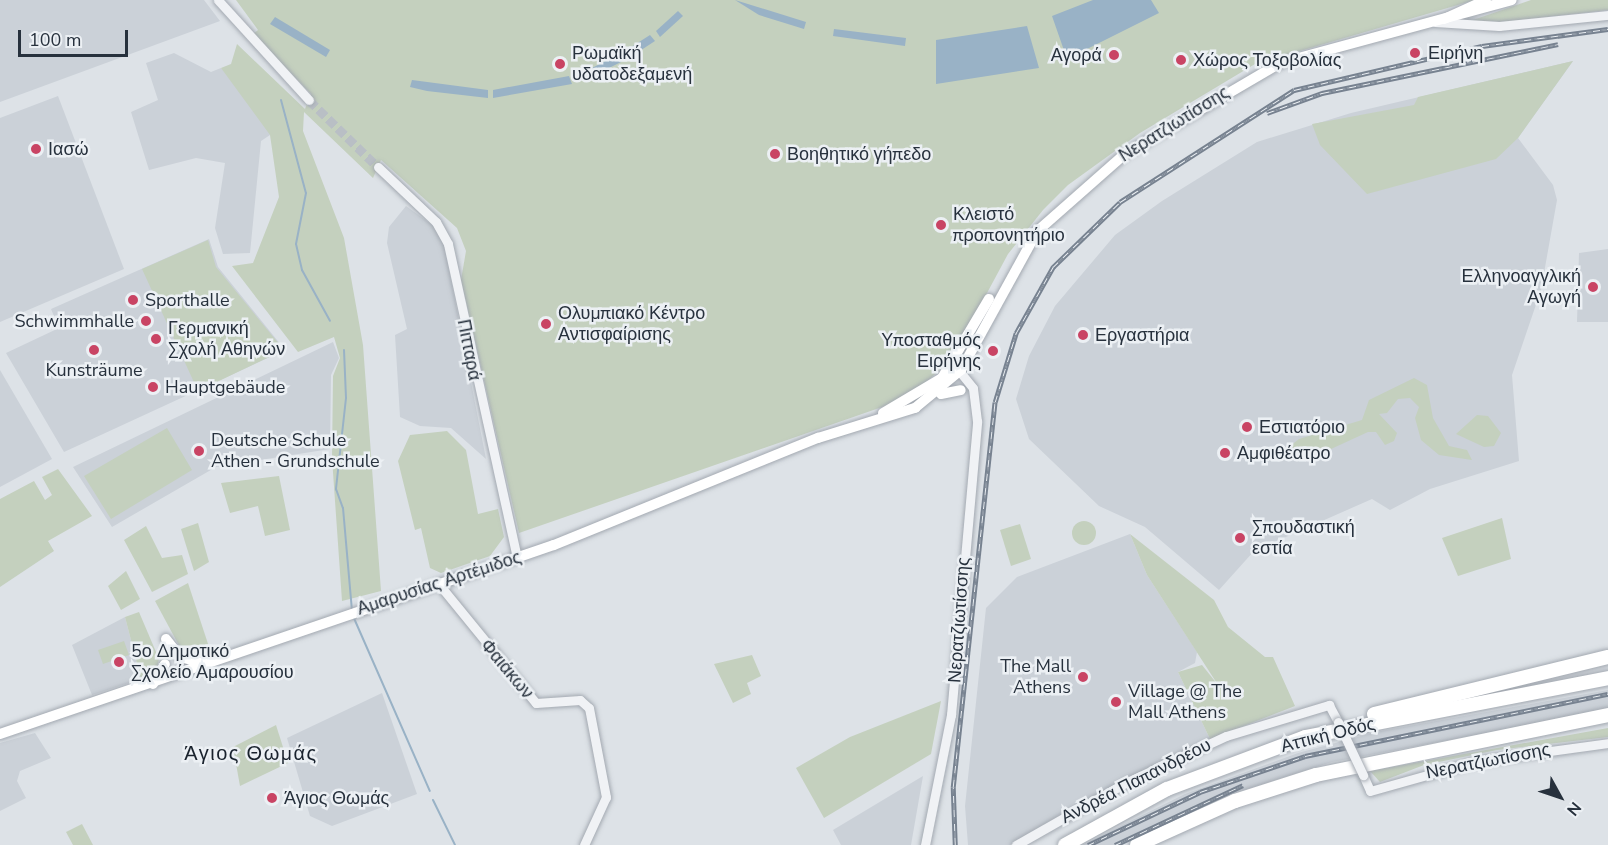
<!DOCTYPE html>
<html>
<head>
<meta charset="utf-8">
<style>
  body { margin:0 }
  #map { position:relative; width:1608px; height:845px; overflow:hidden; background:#dde2e7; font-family:"Nunito Sans",sans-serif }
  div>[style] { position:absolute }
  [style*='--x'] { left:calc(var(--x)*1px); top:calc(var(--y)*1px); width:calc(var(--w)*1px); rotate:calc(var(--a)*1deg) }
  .built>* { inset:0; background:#cbd1d8 }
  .green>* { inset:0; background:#c4d0be }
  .round { border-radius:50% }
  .water>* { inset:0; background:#99b2c6 }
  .stream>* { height:2px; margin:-1px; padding:0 1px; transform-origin:1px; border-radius:1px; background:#99b2c6 }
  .tertiary-tunnel>* { height:9px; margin-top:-4.5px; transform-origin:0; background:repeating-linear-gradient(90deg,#b9bfc5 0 9px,transparent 0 13.5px) }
  .roads { filter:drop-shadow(0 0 2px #a3a9b1) drop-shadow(0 0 2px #a3a9b1) }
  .tertiary>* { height:9px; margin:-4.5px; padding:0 4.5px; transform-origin:4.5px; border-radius:4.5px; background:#f0f2f5 }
  .secondary>* { height:10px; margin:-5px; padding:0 5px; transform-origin:5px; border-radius:5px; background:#fff }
  .primary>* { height:10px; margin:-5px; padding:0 5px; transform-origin:5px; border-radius:5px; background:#fff }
  .motorway>* { height:14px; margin:-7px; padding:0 7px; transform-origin:7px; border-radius:7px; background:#fff }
  .rail>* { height:4.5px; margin-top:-2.25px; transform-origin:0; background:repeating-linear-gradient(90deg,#ecf0f4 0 7px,#778290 0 14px); box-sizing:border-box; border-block:2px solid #778290 }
  .bridges { filter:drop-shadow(0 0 2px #a3a9b1) drop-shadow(0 0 2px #a3a9b1) }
  .tertiary-bridge>* { height:9px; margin:-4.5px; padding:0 4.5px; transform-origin:4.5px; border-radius:4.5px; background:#f0f2f5 }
  .dots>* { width:16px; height:16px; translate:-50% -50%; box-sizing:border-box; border:3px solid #ecf0f4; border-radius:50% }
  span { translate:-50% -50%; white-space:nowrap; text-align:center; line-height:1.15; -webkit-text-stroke:5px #ecf0f4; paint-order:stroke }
  .poi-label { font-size:18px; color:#27313d }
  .left { translate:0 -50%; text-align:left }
  .right { translate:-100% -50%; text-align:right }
  .street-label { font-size:18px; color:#27313d }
  .neighbourhood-label { font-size:20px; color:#19222d; letter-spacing:1.5px }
  .north { position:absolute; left:1530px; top:767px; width:60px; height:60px; -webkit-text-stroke:4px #ecf0f4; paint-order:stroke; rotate:130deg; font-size:16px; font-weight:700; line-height:24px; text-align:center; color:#27313d }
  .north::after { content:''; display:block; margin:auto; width:21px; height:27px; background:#27313d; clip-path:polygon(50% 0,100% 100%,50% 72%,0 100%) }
  .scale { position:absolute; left:18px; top:30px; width:110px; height:27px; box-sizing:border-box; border:3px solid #27313d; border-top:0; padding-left:8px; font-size:18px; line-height:21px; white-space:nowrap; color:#27313d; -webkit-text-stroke:4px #ecf0f4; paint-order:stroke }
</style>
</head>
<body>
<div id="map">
  <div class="built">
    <div style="clip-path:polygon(0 0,204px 0,220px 21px,0 102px)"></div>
    <div style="clip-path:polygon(174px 53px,211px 72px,221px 68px,236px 82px,265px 82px,270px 135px,261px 141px,250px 253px,223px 254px,215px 228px,225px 163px,196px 158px,149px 170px,131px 112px,158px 100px,146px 63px)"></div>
    <div style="clip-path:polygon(1573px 61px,1518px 138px,1553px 185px,1557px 200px,1541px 290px,1512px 375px,1519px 461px,1430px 489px,1390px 510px,1372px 499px,1254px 551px,1219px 590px,1145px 527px,1099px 506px,1029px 439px,1016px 399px,1029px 356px,1055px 306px,1115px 235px,1162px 201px,1257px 142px,1351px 113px)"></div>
    <div style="clip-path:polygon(58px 96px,124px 269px,0 322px,0 118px)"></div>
    <div style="clip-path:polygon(406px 206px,435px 227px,444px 244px,486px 459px,451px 428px,420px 426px,400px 417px,395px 335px,407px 329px,387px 243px,389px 227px)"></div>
    <div style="clip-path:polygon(209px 239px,218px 267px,285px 350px,64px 452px,6px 353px,59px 328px,51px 309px)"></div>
    <div style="clip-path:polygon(1608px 249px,1608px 322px,1577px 322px,1579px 253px)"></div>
    <div style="clip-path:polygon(333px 342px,339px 358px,331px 375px,330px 449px,216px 467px,112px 527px,73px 467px)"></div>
    <div style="clip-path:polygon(0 370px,52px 459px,0 487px)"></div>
    <div style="clip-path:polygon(1130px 534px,1147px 575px,1197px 652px,1195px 663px,1178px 672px,1210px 739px,1010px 845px,968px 845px,965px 806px,986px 608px,1017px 577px)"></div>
    <div style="clip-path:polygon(125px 617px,141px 679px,92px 695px,72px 645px)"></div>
    <div style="clip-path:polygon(1608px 690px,1608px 710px,1332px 762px,1210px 801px,1120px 845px,1082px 845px,1185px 794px,1298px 753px,1376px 732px)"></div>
    <div style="clip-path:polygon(382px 693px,417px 794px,332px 826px,310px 816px,287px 738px)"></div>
    <div style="clip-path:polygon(35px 733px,51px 758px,20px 771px,17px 781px,26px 798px,0 811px,0 743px)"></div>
    <div style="clip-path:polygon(923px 776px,911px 845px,841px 845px,833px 830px)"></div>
  </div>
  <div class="green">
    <div style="clip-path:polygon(236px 0,1475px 0,1255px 64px,1140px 133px,1068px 185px,1043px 210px,1008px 254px,951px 360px,908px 398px,519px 533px,461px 280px,466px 251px,457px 228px,381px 160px,373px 178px,304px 112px,303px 131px,344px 238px,363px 345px,381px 591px,342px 601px,332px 458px,333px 376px,340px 358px,334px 337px,298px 352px,232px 266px,253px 263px,279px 197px,270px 135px,221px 68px,231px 64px,237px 44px,305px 109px,311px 94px,253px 34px,258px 30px)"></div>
    <div style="clip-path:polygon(1531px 0,1608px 0,1608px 10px,1505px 22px,1470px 21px)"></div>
    <div style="clip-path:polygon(1573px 61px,1518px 138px,1496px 159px,1367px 194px,1320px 145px,1312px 124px,1414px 105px,1418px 97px)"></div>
    <div style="clip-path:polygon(208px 240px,216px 267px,284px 350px,198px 391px,142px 269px)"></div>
    <div style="clip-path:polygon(1414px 378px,1427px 385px,1433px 418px,1449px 446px,1467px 450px,1472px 460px,1439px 455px,1421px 440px,1415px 418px,1419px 407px,1410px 398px,1398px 399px,1387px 413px,1379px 414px,1397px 433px,1394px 441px,1385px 445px,1376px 432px,1368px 432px,1331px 449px,1274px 459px,1299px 439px,1362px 420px,1369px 400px)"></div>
    <div style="clip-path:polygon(1477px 415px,1488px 416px,1501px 433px,1494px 446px,1484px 447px,1456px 434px)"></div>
    <div style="clip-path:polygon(167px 428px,192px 470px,111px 519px,84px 476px)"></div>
    <div style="clip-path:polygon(447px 431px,466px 450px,478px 514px,498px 509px,504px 537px,490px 556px,441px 573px,430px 568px,421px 528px,415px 530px,398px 461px,410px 435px)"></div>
    <div style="clip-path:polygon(58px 469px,92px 516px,48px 541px,54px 551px,0 587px,0 499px,34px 481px,45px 500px,52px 495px,42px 477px)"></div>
    <div style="clip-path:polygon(279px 476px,290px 530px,265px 536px,258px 506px,230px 513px,221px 483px)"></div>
    <div style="clip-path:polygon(1502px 518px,1511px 559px,1458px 576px,1442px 538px)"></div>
    <div class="round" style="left:1072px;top:521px;width:24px;height:24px"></div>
    <div style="clip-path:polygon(198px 523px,209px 562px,194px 571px,181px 529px)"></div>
    <div style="clip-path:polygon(1020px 524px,1031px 559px,1011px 566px,1000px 530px)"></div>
    <div style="clip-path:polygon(146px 526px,162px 558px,182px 555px,188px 574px,152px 592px,124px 540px)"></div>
    <div style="clip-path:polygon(1130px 534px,1214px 600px,1228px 627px,1265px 657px,1273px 657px,1295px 706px,1210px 739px,1178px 672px,1202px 665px,1218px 685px,1147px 575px)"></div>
    <div style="clip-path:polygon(126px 571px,140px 599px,121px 610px,108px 586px)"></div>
    <div style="clip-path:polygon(188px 583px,212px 656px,183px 653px,155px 601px)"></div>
    <div style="clip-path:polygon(139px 612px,159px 659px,156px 672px,141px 679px,125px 617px)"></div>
    <div style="clip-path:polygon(124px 641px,129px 655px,103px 664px,98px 650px)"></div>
    <div style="clip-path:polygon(752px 655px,761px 676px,747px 683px,751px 694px,733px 703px,714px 664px)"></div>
    <div style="clip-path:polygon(941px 701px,931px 754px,824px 818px,796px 768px,850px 737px)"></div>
    <div style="clip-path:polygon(276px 725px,288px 763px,240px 786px,233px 747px)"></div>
    <div style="clip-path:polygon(1608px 728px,1608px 737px,1497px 750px,1424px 765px,1380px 782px,1370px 771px)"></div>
    <div style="clip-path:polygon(82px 824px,93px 845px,73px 845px,66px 832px)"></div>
  </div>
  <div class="water">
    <div style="clip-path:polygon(735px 0,806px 22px,804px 29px,759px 15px)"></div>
    <div style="clip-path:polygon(1093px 0,1151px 0,1159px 13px,1067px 59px,1052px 16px)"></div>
    <div style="clip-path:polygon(678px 11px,683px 16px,660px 37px,656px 31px)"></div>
    <div style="clip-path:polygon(275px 17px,330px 50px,326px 57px,270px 24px)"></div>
    <div style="clip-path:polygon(1027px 26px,1039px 68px,936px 84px,936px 40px)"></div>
    <div style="clip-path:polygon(834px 29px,906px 38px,905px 46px,833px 36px)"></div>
    <div style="clip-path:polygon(650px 35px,655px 41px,629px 58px,625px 51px)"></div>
    <div style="clip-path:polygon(619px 54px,623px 61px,595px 75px,592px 68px)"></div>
    <div style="clip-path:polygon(569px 76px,572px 84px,493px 98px,493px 90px)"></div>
    <div style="clip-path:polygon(412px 80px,488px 90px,488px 98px,427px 91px,410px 87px)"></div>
  </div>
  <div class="stream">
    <div style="--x:281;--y:100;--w:96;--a:75"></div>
    <div style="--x:306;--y:193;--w:52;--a:101.1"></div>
    <div style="--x:296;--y:244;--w:27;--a:77"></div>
    <div style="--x:302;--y:270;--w:58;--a:61.2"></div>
    <div style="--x:344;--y:350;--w:48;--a:87.6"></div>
    <div style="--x:346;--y:398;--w:92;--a:96.3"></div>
    <div style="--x:336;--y:489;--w:20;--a:70"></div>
    <div style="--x:343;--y:508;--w:103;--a:85"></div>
    <div style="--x:353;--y:616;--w:191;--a:66.3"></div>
    <div style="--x:433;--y:800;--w:50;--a:63.9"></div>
  </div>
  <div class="tertiary-tunnel">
    <div style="--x:309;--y:100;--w:96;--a:44.2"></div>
  </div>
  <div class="roads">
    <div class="tertiary">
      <div style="--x:218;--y:0;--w:135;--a:47.7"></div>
      <div style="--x:1435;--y:22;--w:64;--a:3.6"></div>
      <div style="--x:1499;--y:26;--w:110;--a:-5.8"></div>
      <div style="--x:378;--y:167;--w:80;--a:43.5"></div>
      <div style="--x:436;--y:222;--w:25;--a:61"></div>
      <div style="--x:448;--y:244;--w:321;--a:77.6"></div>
      <div style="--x:438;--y:583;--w:155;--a:50.8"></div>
      <div style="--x:536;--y:703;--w:44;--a:-3.9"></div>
      <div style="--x:580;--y:700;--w:12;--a:42"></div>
      <div style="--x:589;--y:708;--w:91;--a:79.2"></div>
      <div style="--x:606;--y:797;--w:53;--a:114.6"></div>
      <div style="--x:1363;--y:775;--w:17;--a:66"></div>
      <div style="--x:1370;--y:791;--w:111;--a:-15.7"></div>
      <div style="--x:1477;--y:761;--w:132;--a:-7.8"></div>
      <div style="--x:925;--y:845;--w:133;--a:-78.7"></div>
      <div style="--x:951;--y:715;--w:295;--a:-84.9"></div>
      <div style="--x:977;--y:421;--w:33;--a:-97"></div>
      <div style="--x:973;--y:388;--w:27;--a:-129"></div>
      <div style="--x:1016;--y:845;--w:125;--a:-29.6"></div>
      <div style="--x:1125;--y:783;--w:111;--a:-25"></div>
      <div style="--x:1226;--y:736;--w:108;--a:-16.8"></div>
      <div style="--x:1329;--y:705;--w:19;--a:62"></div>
    </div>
    <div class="secondary">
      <div style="--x:1033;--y:235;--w:123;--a:-41.4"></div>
      <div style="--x:1125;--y:154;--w:180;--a:-30.4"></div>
      <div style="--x:1280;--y:63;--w:240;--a:-15.2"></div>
      <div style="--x:941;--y:394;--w:20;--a:-11"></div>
      <div style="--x:883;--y:413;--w:69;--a:-30.7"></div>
      <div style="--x:942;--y:378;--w:92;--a:-59.3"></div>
      <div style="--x:166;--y:639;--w:23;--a:52"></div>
      <div style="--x:180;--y:657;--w:27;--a:15"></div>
      <div style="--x:153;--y:684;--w:23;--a:-59"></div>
      <div style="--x:0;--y:734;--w:585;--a:-18.84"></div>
      <div style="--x:554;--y:545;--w:285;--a:-22.1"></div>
      <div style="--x:818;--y:438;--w:102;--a:-17.2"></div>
      <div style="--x:915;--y:408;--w:60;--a:-39.6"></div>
      <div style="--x:961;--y:370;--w:160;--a:-61.2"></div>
    </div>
    <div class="primary">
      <div style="--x:1444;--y:19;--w:46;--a:-24.3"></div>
    </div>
    <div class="motorway">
      <div style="--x:1374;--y:714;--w:241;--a:-13.7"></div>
      <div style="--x:1065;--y:845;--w:116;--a:-28.8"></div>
      <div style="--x:1167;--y:789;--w:147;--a:-20.6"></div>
      <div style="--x:1305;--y:737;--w:309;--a:-11"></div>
      <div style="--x:1137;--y:845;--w:107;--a:-24.2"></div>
      <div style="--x:1235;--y:801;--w:85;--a:-17.8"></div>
      <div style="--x:1316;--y:775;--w:298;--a:-11.6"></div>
    </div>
  </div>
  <div class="rail">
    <div style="--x:1267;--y:113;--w:59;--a:-20"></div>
    <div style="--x:1322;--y:93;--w:241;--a:-11.7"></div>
    <div style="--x:955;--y:845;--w:58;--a:-92"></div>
    <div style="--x:953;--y:787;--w:387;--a:-83.8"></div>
    <div style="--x:995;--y:402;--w:72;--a:-73.1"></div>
    <div style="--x:1016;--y:333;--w:76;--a:-60.7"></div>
    <div style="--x:1053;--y:267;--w:93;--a:-44.1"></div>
    <div style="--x:1120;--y:202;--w:207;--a:-32.8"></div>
    <div style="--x:1294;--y:90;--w:193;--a:-13.2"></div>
    <div style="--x:1482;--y:46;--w:127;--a:-7.7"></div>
    <div style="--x:1088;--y:845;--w:124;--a:-25.3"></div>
    <div style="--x:1200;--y:792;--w:111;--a:-18.9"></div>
    <div style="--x:1305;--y:756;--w:309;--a:-11.6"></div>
    <div style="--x:1115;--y:845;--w:141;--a:-25.1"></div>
  </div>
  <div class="bridges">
    <div class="tertiary-bridge">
      <div style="--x:1338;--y:722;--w:59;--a:64.7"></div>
    </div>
  </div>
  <div class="dots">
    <div style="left:1415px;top:53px;background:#c94464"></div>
    <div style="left:1114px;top:55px;background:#c94464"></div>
    <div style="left:1181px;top:60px;background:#c94464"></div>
    <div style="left:560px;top:64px;background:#c94464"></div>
    <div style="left:36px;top:149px;background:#c94464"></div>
    <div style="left:775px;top:154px;background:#c94464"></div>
    <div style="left:941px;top:225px;background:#c94464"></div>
    <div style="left:1593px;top:287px;background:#c94464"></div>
    <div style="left:133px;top:300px;background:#c94464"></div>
    <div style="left:146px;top:321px;background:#c94464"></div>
    <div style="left:546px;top:324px;background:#c94464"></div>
    <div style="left:1083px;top:335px;background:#c94464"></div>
    <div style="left:156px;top:339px;background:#c94464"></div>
    <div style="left:94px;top:350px;background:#c94464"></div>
    <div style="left:993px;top:351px;background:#c94464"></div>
    <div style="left:153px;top:387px;background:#c94464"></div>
    <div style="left:1247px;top:427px;background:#c94464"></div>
    <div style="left:199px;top:451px;background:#c94464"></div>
    <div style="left:1225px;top:453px;background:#c94464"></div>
    <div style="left:1240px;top:538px;background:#c94464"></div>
    <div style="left:119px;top:662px;background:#c94464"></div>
    <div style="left:1083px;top:677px;background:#c94464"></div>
    <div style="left:1116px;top:702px;background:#c94464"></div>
    <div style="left:272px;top:798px;background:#c94464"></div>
  </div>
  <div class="poi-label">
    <span class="left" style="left:1428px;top:53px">Ειρήνη</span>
    <span class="left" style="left:572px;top:64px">Ρωμαϊκή<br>υδατοδεξαμενή</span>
    <span class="right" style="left:1102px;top:55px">Αγορά</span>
    <span class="left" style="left:1193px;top:60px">Χώρος Τοξοβολίας</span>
    <span class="left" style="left:48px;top:149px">Ιασώ</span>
    <span class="left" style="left:787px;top:154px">Βοηθητικό γήπεδο</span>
    <span class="left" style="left:953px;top:225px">Κλειστό<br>προπονητήριο</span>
    <span class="right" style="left:1581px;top:287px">Ελληνοαγγλική<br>Αγωγή</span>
    <span class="left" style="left:145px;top:300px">Sporthalle</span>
    <span class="left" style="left:558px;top:324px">Ολυμπιακό Κέντρο<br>Αντισφαίρισης</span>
    <span class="right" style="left:134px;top:321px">Schwimmhalle</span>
    <span class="left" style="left:168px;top:339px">Γερμανική<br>Σχολή Αθηνών</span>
    <span class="left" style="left:1095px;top:335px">Εργαστήρια</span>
    <span class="right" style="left:981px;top:351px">Υποσταθμός<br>Ειρήνης</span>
    <span style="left:94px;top:370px">Kunsträume</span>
    <span class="left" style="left:165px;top:387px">Hauptgebäude</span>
    <span class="left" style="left:1259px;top:427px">Εστιατόριο</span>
    <span class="left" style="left:211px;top:451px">Deutsche Schule<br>Athen - Grundschule</span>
    <span class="left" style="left:1237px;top:453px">Αμφιθέατρο</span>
    <span class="left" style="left:1252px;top:538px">Σπουδαστική<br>εστία</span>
    <span class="left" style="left:131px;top:662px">5ο Δημοτικό<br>Σχολείο Αμαρουσίου</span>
    <span class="right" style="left:1071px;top:677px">The Mall<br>Athens</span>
    <span class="left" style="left:1128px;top:702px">Village @ The<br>Mall Athens</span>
    <span class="left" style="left:284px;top:798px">Άγιος Θωμάς</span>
  </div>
  <div class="street-label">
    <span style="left:1174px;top:124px;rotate:-32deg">Νερατζιωτίσσης</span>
    <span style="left:469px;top:350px;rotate:79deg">Πιτταρά</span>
    <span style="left:439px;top:583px;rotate:-18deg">Αμαρυσίας Αρτέμιδος</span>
    <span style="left:959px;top:620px;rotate:-86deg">Νερατζιωτίσσης</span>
    <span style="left:507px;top:669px;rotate:50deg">Φαιάκων</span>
    <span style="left:1328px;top:735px;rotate:-14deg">Αττική Οδός</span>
    <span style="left:1488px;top:761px;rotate:-11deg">Νερατζιωτίσσης</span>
    <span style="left:1136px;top:781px;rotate:-27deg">Ανδρέα Παπανδρέου</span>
  </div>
  <div class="neighbourhood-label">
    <span style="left:251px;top:753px">Άγιος Θωμάς</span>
  </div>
  <div class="north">N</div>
  <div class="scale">100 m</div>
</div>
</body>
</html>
